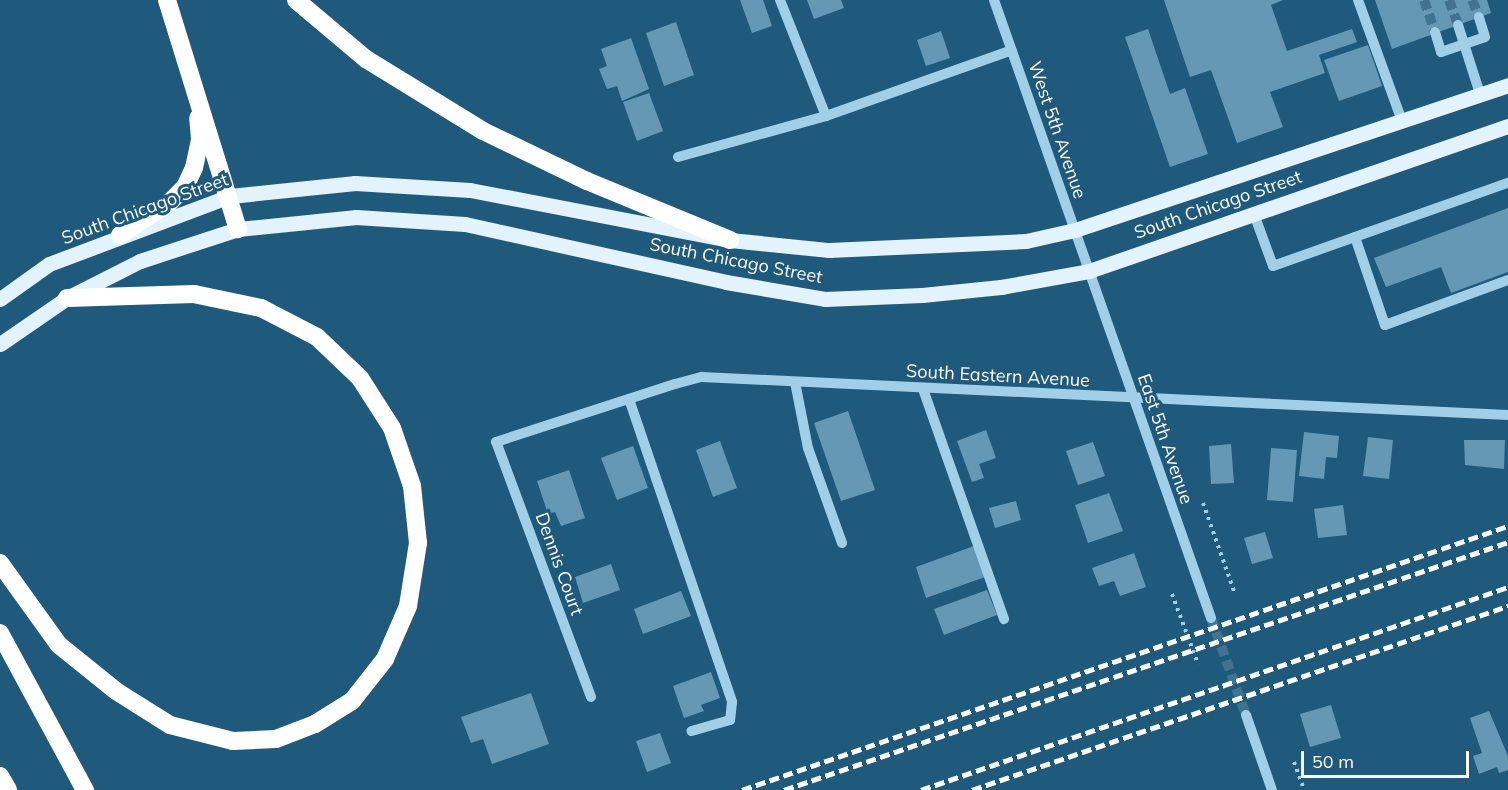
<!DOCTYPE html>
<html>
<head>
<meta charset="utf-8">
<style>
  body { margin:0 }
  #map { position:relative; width:1508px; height:790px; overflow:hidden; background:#1f5a7d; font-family:Mulish,sans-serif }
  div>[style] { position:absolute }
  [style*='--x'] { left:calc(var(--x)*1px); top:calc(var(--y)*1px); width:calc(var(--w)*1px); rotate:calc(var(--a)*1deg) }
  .building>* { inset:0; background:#6498b5 }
  .minor-tunnel>* { height:10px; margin-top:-5px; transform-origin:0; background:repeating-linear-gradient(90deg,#417390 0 10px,transparent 0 15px) }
  .path>* { height:4px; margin-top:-2px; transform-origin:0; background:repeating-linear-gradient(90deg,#a1cfe7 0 3px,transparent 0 7.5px) }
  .minor>* { height:10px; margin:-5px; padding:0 5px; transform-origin:5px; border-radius:5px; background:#a1cfe7 }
  .major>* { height:15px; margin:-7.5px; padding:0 7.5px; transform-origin:7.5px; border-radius:7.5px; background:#e3f3fd }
  .highway>* { height:18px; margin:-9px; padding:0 9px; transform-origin:9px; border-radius:9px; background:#fff }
  .rail>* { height:4.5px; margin-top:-2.25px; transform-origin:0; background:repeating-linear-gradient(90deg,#fff 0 10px,transparent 0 14.5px) }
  span { translate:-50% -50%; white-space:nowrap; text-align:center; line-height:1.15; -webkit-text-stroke:6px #1f5a7d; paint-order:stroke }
  .street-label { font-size:18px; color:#fff }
  .scale { position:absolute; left:1301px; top:751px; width:168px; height:27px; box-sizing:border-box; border:3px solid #fff; border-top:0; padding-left:8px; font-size:18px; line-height:21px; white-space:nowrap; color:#fff; -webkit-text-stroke:4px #1f5a7d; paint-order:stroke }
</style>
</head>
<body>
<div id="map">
  <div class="building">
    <div style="clip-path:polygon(740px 0,763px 0,772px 26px,752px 33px)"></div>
    <div style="clip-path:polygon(807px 0,841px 0,844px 8px,814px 19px)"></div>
    <div style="clip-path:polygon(1164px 0,1283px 0,1271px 5px,1287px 51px,1352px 29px,1357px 42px,1319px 55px,1325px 73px,1270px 92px,1283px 127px,1237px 143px,1211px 70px,1190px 77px)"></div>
    <div style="clip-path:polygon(1375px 0,1487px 0,1491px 13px,1392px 49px)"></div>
    <div style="clip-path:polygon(676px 22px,694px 75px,664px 86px,646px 33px)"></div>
    <div style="clip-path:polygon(1148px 29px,1170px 94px,1185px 88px,1208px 154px,1170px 167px,1125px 37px)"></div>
    <div style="clip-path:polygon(941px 31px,950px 58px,926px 66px,917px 40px)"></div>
    <div style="clip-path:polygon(631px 38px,649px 89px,622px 101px,617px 86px,607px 89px,599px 69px,607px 66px,601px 49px)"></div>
    <div style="clip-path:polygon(1368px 45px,1382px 86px,1339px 101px,1324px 60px)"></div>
    <div style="clip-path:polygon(649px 93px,663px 131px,637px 141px,623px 102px)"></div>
    <div style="clip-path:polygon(1508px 208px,1508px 272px,1451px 293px,1441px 267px,1386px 287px,1374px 258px)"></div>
    <div style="clip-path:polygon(848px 411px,875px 490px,841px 501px,814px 423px)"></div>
    <div style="clip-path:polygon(986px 430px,996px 458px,979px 464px,984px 478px,972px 482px,957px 441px)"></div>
    <div style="clip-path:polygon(1304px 432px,1339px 436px,1337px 458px,1326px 457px,1324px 479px,1299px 476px)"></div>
    <div style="clip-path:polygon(1368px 437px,1393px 440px,1389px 479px,1363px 476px)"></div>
    <div style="clip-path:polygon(1464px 440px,1505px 440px,1504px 469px,1465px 465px)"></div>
    <div style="clip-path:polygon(720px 441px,737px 488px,713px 497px,696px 450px)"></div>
    <div style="clip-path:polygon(1093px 442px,1105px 476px,1078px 485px,1066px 451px)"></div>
    <div style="clip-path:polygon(1231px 444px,1234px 483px,1211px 484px,1209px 446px)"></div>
    <div style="clip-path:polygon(633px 446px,648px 488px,617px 500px,601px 458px)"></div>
    <div style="clip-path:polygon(1271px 448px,1297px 450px,1293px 502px,1267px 500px)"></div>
    <div style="clip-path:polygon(569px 470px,585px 518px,561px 526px,555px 512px,548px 514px,537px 481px)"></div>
    <div style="clip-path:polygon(1109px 493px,1123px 531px,1088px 543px,1075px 505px)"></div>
    <div style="clip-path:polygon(1016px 501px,1021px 520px,995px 528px,989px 508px)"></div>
    <div style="clip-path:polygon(1343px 505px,1347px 535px,1318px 538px,1314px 509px)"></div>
    <div style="clip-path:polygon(1265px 532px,1273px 558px,1252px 564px,1244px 538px)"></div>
    <div style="clip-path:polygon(974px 546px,985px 577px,926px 598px,916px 567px)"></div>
    <div style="clip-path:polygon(1134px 553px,1146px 587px,1120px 596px,1114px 581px,1099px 586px,1092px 568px)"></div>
    <div style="clip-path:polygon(611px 564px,620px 590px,583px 603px,575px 577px)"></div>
    <div style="clip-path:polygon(987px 590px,997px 615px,944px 635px,934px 609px)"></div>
    <div style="clip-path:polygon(681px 591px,691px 616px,643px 634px,634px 609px)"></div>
    <div style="clip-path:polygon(711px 672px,720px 698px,701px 705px,704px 711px,684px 718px,673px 686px)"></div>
    <div style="clip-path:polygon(531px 693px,549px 744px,492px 764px,483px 739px,471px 743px,461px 717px)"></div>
    <div style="clip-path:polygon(1331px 705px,1341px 738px,1310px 747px,1300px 714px)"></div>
    <div style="clip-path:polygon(1489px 711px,1508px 756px,1508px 770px,1499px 773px,1497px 767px,1479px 774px,1473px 756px,1482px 753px,1470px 718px)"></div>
    <div style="clip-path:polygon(660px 733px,671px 763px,647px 772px,636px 741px)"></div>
  </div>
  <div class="minor-tunnel">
    <div style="--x:1424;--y:0;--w:34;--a:71"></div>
    <div style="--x:1449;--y:0;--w:27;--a:70"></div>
    <div style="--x:1472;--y:0;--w:18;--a:68"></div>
    <div style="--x:1211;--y:618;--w:103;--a:70.2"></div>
  </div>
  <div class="path">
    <div style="--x:1203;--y:503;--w:96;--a:70.6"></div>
    <div style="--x:1172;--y:594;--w:75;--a:69.6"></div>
    <div style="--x:1294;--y:762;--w:30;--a:70"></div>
  </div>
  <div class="minor">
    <div style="--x:780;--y:0;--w:125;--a:68.4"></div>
    <div style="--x:826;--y:116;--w:197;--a:-19.5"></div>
    <div style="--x:994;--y:0;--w:655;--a:70.65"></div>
    <div style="--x:1358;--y:0;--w:129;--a:70"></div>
    <div style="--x:1458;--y:25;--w:72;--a:72.3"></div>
    <div style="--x:1435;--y:32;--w:21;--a:73"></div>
    <div style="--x:1441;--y:52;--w:46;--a:-18.8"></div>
    <div style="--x:1485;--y:37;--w:21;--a:-107"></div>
    <div style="--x:678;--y:157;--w:154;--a:-15.5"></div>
    <div style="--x:1254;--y:214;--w:55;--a:69.9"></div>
    <div style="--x:1273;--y:266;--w:249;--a:-19.5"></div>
    <div style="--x:1355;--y:237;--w:93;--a:71.2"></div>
    <div style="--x:1385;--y:325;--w:131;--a:-20.1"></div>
    <div style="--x:795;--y:382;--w:67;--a:78.9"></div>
    <div style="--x:808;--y:448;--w:101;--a:70.3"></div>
    <div style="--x:923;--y:389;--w:244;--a:70.6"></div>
    <div style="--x:629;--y:399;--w:320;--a:71.2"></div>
    <div style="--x:732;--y:702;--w:18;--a:96"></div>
    <div style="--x:730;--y:720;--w:40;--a:164"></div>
    <div style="--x:591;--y:697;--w:272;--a:-110.4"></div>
    <div style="--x:496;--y:442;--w:188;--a:-18"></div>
    <div style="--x:675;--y:384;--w:28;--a:-15"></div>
    <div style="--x:702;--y:377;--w:807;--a:2.7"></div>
    <div style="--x:1246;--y:715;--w:79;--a:70.9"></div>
  </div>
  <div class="major">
    <div style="--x:0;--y:299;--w:60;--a:-35.5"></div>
    <div style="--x:49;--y:264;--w:193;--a:-20.6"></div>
    <div style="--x:230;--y:196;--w:126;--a:-5.9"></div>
    <div style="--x:355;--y:183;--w:115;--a:3.5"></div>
    <div style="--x:470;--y:190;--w:265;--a:10.9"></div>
    <div style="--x:730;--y:240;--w:100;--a:5.8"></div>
    <div style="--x:829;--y:250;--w:197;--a:-2.6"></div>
    <div style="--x:1026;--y:241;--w:50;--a:-12.7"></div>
    <div style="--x:1075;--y:230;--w:457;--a:-18.5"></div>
    <div style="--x:0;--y:344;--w:81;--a:-34.5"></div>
    <div style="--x:67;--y:298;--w:82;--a:-26.9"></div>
    <div style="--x:140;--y:261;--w:103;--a:-18.1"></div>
    <div style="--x:238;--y:229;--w:119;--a:-5.8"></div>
    <div style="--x:356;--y:217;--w:109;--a:3.7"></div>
    <div style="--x:465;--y:224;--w:267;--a:12.5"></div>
    <div style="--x:726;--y:282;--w:100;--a:9.7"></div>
    <div style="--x:825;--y:299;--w:97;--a:-2.4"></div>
    <div style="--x:922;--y:295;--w:79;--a:-5.8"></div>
    <div style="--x:1001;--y:287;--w:89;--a:-10.3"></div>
    <div style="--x:1089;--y:271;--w:443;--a:-19.1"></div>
  </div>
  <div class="highway">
    <div style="--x:167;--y:0;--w:240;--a:72.8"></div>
    <div style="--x:296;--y:0;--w:92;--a:40.1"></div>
    <div style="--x:366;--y:59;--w:137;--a:31.6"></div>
    <div style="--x:483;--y:131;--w:115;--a:25.7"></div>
    <div style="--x:587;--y:181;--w:155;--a:22.4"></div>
    <div style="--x:120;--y:235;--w:59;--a:-33.1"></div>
    <div style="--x:169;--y:203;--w:23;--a:-45"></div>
    <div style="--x:185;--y:187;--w:21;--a:-65"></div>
    <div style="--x:194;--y:168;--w:30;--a:-78"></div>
    <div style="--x:200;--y:139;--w:21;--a:-95"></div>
    <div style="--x:0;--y:563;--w:101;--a:54.3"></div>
    <div style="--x:59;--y:645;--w:73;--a:38.9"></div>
    <div style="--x:116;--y:691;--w:64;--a:32.2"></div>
    <div style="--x:170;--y:725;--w:65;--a:14.3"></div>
    <div style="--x:233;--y:741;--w:43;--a:-2.7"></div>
    <div style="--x:276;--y:739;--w:42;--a:-21"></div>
    <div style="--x:315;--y:724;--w:44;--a:-31.9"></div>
    <div style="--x:352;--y:701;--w:53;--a:-51.8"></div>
    <div style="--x:385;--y:659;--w:58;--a:-66.5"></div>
    <div style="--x:408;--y:606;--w:64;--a:-81"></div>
    <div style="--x:418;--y:543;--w:57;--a:-96"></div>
    <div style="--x:412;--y:486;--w:61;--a:-109"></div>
    <div style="--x:392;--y:428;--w:59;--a:-122.6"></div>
    <div style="--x:360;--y:378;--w:59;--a:-136.4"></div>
    <div style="--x:317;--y:337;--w:63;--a:-152.6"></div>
    <div style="--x:261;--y:308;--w:68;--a:-168.2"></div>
    <div style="--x:194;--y:294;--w:127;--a:178.2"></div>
    <div style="--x:0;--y:633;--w:179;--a:61.6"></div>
    <div style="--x:0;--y:776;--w:16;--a:60"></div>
  </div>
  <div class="rail">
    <div style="--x:742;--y:790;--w:810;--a:-19.02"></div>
    <div style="--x:784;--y:790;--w:765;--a:-18.91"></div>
    <div style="--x:921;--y:790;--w:621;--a:-19.08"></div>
    <div style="--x:972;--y:790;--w:567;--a:-18.95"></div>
  </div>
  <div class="street-label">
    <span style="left:1057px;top:130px;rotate:71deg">West 5th Avenue</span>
    <span style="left:1218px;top:205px;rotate:-19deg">South Chicago Street</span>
    <span style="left:145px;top:209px;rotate:-20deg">South Chicago Street</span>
    <span style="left:736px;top:261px;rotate:11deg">South Chicago Street</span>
    <span style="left:998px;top:376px;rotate:3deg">South Eastern Avenue</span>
    <span style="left:1165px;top:439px;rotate:71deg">East 5th Avenue</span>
    <span style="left:559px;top:564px;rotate:70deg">Dennis Court</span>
  </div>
  <div class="scale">50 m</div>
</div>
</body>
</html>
